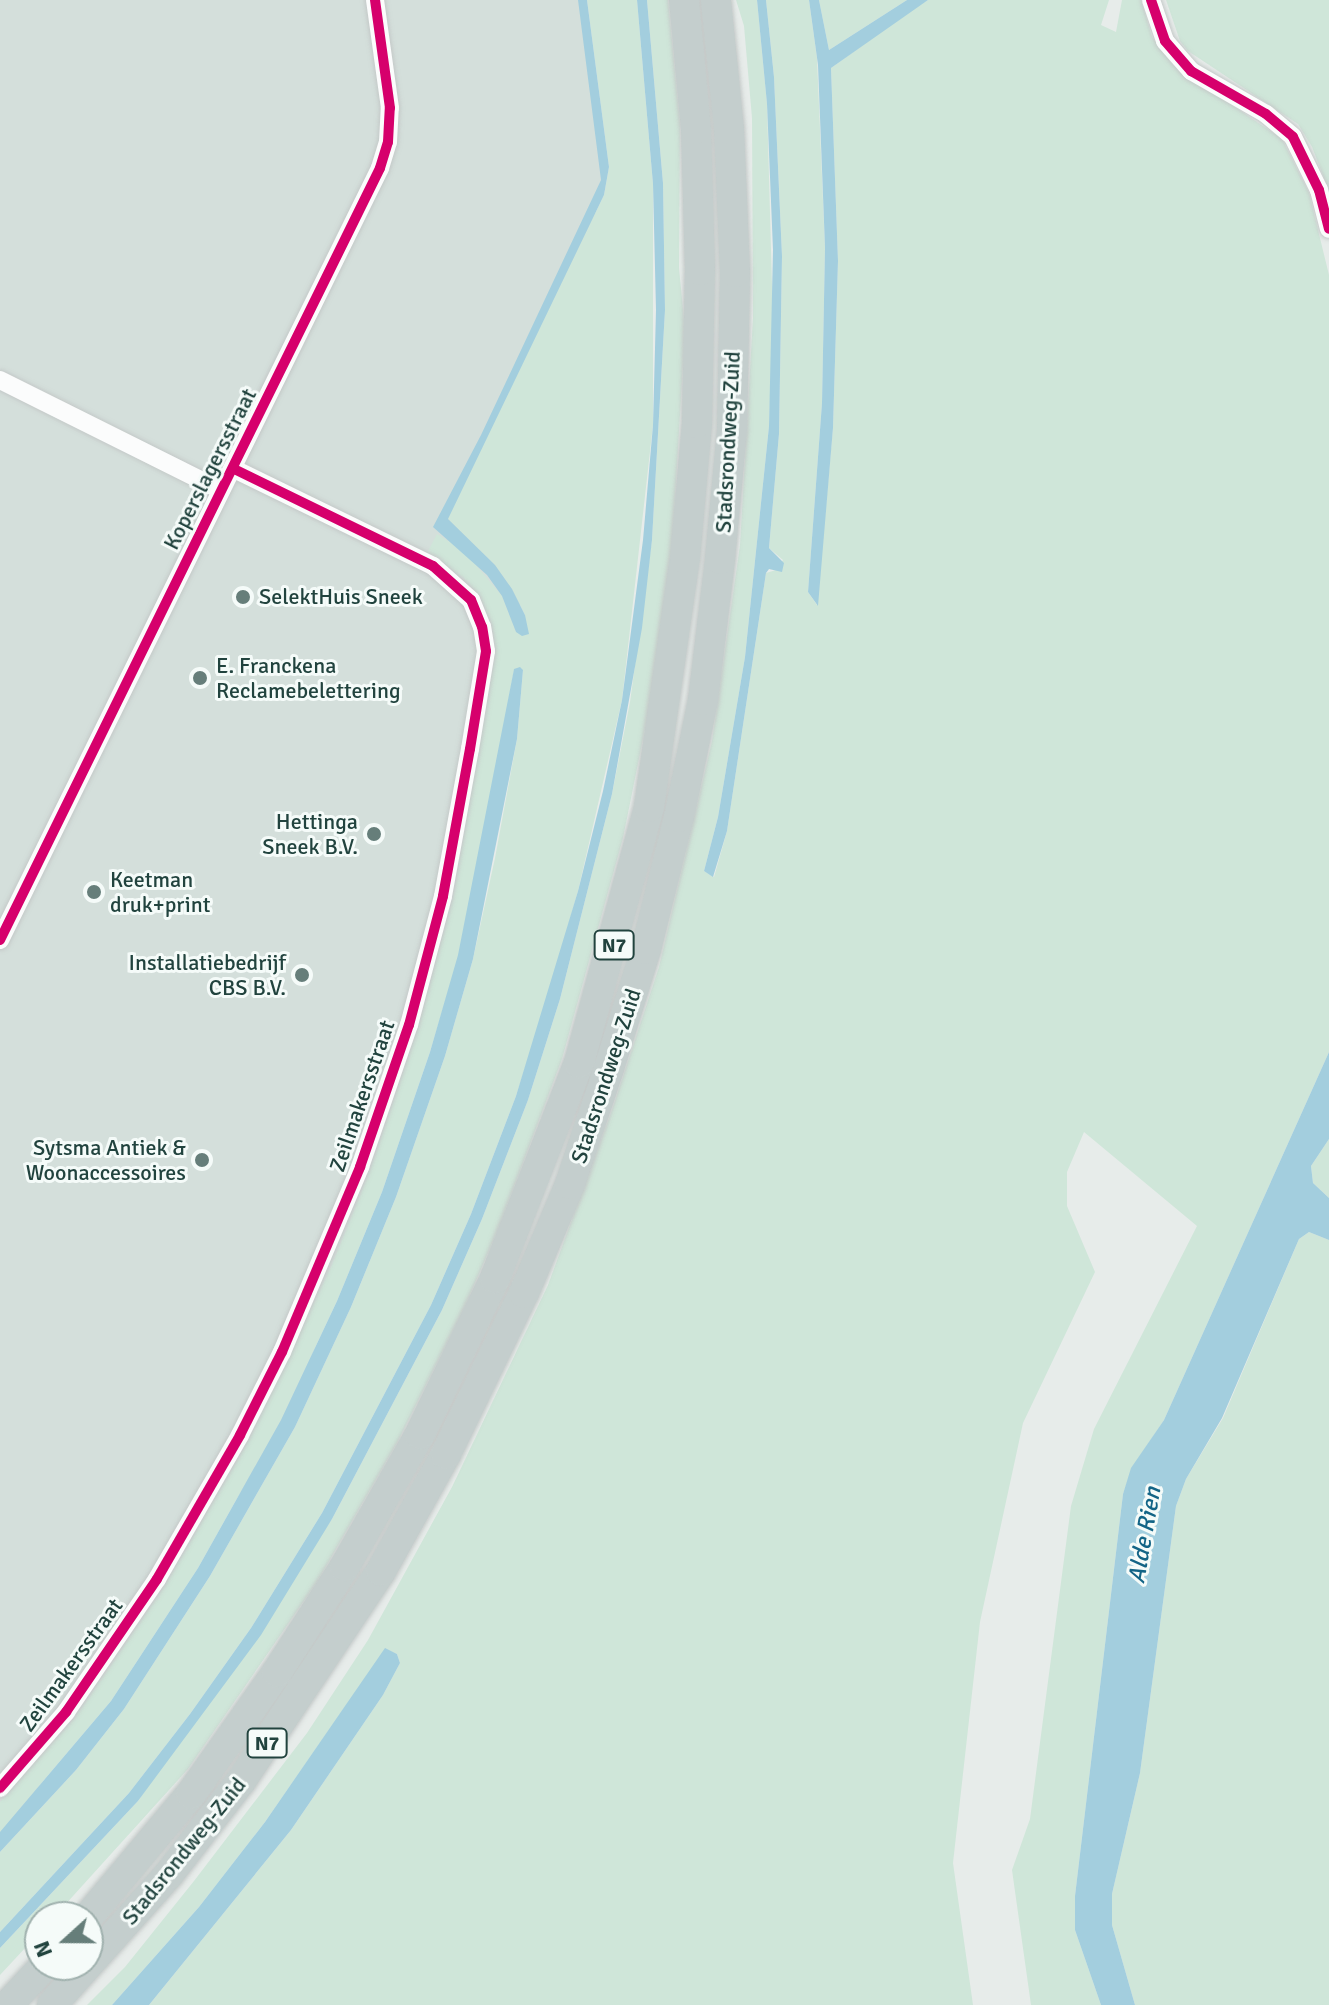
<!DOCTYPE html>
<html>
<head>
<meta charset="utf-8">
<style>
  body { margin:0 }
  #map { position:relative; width:1329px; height:2005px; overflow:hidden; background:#e7ecea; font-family:Signika,sans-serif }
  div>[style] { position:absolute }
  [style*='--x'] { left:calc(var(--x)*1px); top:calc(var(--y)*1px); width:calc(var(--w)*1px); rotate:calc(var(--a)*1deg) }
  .built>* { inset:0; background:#d4dfdb }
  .green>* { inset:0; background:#cfe6d9 }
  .water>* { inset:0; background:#a3cede }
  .roads { filter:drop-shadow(0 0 2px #c4c9c8) drop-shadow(0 0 2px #c4c9c8) }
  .minor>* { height:18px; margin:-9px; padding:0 9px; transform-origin:9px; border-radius:9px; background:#fbfcfc }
  .trunk>* { height:30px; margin:-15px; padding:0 15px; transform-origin:15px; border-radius:15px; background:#c4cecd }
  .cycleway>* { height:10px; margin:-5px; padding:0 5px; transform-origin:5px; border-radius:5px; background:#d6006c }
  .dots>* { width:22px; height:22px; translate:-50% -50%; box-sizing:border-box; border:4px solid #f5fbf9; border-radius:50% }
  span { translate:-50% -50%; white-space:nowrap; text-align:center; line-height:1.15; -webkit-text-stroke:6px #f5fbf9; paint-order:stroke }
  .shield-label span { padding:2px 6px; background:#f5fbf9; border:2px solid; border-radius:6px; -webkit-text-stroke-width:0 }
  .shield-label { font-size:20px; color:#21433e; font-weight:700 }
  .street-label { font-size:22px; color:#21433e }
  .poi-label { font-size:22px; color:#21433e }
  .left { translate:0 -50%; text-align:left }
  .right { translate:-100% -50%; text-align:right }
  .water-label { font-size:24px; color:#136486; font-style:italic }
  .north { position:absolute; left:24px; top:1901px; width:80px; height:80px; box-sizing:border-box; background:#f5fbf9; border:2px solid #a0b1ae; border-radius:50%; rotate:249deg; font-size:22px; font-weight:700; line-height:32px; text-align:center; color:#21433e }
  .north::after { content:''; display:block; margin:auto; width:28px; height:36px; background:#667e7a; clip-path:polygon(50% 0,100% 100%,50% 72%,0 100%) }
</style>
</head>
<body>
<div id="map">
  <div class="built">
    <div style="clip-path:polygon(0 0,582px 0,604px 167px,518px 614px,479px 898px,286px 1426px,0 1843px)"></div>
  </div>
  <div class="green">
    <div style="clip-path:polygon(587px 0,637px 0,653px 184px,653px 425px,622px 700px,578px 891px,548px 996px,516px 1096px,471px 1214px,431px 1305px,322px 1513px,251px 1628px,190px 1714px,129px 1793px,0 1932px,0 1852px,76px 1770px,124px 1709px,210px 1576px,295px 1427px,351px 1307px,396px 1197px,445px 1056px,473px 959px,495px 858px,517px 739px,523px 670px,514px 670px,480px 855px,459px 955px,430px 1052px,382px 1192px,337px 1301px,281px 1420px,198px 1568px,111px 1701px,0 1832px,0 1802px,75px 1718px,118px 1655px,166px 1584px,249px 1440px,331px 1267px,370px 1171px,418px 1028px,453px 899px,496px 651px,492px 624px,479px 595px,463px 577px,427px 553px,437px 534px,464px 551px,502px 596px,516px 632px,525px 615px,512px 589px,495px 565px,447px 518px,604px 195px,609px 167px)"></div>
    <div style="clip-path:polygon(647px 0,668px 0,680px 123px,679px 268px,685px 330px,672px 550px,653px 689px,623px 838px,562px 1059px,497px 1232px,462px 1313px,397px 1443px,317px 1582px,188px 1769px,54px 1917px,40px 1917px,40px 1932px,0 1975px,0 1948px,138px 1801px,332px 1519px,442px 1310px,482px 1219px,528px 1100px,560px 999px,612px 794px,630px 702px,652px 540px,665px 310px,663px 183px)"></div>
    <div style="clip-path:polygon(736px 0,757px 0,767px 104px,773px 321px,769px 426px,745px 657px,718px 817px,704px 871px,714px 877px,727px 831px,766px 573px,776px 570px,783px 560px,769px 548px,779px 434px,782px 256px,774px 77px,766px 0,809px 0,817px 58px,825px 248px,822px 403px,808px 592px,817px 605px,833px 428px,838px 261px,831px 68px,913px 9px,928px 0,1109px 0,1101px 25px,1116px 32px,1122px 0,1141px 0,1152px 37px,1173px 65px,1282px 139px,1309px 193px,1329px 275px,1329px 1052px,1164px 1420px,1132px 1468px,1123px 1494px,1075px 1896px,1075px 1930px,1101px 2005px,1031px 2005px,1012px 1870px,1030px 1819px,1071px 1506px,1094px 1429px,1197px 1226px,1084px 1132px,1067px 1172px,1067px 1206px,1095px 1272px,1023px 1423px,980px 1622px,953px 1863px,973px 2005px,149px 2005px,291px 1830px,383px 1695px,400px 1663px,397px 1654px,385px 1649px,265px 1822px,199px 1907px,112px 2005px,87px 2005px,125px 1967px,194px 1881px,307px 1733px,368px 1640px,452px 1487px,548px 1285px,612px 1110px,659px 967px,712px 741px,740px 545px,753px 318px,752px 118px,744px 26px)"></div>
    <div style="clip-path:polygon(819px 0,907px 0,829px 50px)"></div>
    <div style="clip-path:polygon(1166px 0,1329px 0,1329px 191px,1312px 147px,1298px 124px,1188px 51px,1180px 41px)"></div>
    <div style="clip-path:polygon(1329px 1139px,1329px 1198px,1313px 1183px,1311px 1166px)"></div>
    <div style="clip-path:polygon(1309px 1232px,1329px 1240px,1329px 2005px,1135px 2005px,1112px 1925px,1112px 1894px,1140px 1773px,1176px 1506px,1186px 1479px,1223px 1418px,1299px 1239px)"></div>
  </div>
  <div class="water">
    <div style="clip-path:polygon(578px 0,587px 0,609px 167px,604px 195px,448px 519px,495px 565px,512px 589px,525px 615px,529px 634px,522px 636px,516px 632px,502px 596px,487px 575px,433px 527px,481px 435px,601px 180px)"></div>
    <div style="clip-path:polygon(637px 0,647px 0,663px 183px,665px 310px,652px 540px,642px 628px,612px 794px,560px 999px,528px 1100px,482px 1219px,442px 1310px,332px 1519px,261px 1635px,138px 1801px,0 1948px,0 1932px,129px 1793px,190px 1714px,251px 1628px,322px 1513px,431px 1305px,471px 1214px,516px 1096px,578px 891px,603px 791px,622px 700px,643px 540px,653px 425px,656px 310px,653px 184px)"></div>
    <div style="clip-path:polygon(757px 0,766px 0,774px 77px,782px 256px,779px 434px,769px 548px,784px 563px,782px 572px,769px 569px,766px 573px,727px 831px,713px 877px,704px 871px,718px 817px,745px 657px,769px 426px,773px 250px,767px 104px)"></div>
    <div style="clip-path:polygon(809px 0,819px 0,829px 50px,907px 0,928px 0,831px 68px,838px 261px,833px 428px,818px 606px,808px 592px,822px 403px,825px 248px,818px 65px)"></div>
    <div style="clip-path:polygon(520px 667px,523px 670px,517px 739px,473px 959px,445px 1056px,396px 1197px,351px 1307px,295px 1427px,210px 1576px,124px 1709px,76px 1770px,0 1852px,0 1832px,111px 1701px,198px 1568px,281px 1420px,337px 1301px,382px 1192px,430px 1052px,458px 955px,514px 669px)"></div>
    <div style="clip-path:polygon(1329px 1052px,1329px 1139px,1311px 1166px,1313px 1183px,1329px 1198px,1329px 1240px,1309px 1232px,1299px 1239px,1222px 1418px,1186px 1479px,1176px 1506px,1140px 1773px,1112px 1894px,1112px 1925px,1135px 2005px,1101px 2005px,1075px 1930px,1075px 1896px,1123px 1494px,1131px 1468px,1164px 1420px)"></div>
    <div style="clip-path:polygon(385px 1648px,397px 1654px,400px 1663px,383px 1695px,291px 1830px,149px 2005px,112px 2005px,199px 1907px,265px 1822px)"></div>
  </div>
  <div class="roads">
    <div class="minor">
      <div style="--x:1151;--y:0;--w:43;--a:71.1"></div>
      <div style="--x:1165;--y:41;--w:40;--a:49"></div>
      <div style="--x:1191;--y:71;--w:86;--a:29.8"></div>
      <div style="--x:1266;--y:114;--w:35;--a:40"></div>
      <div style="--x:1293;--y:137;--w:59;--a:63.9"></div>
      <div style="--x:1319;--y:190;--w:40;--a:75.6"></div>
      <div style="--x:0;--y:380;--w:247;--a:26.5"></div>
      <div style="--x:0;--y:940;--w:860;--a:-63.79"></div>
      <div style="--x:380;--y:168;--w:27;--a:-73"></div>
      <div style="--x:388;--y:142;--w:34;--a:-87"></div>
      <div style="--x:390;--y:108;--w:109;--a:-97.9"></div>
      <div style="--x:0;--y:1788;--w:101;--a:-49"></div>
      <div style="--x:66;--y:1712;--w:161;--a:-55.6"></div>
      <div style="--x:157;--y:1579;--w:166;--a:-60"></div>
      <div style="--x:240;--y:1435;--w:93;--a:-63.2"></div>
      <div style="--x:282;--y:1352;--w:201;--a:-67.1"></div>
      <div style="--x:360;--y:1167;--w:150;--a:-71"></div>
      <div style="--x:409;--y:1025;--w:133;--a:-75.2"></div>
      <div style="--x:443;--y:896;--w:149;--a:-79.6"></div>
      <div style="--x:470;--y:749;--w:99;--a:-80.7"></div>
      <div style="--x:486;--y:651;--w:24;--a:-99"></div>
      <div style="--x:482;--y:627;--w:29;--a:-112"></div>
      <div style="--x:471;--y:600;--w:51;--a:-138.2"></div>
      <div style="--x:433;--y:566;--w:221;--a:-154"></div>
    </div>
    <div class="trunk">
      <div style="--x:88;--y:1917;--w:160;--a:-50.1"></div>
      <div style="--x:191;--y:1794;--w:149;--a:-54.8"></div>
      <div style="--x:277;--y:1672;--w:126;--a:-57.3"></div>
      <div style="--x:345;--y:1566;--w:152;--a:-60.4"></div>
      <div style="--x:420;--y:1434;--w:173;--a:-64.3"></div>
      <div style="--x:495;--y:1278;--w:231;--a:-68.7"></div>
      <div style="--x:579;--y:1063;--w:265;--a:-74.7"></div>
      <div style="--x:649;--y:807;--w:252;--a:-81.8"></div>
      <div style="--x:685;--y:558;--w:136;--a:-84.9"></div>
      <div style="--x:697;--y:423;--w:153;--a:-88.9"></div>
      <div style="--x:700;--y:270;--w:141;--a:-91.6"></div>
      <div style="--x:696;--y:129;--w:130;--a:-95.3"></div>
      <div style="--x:8;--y:2005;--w:54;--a:-47.2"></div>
      <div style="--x:52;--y:2005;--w:176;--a:-48.2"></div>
      <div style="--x:169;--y:1874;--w:118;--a:-52.3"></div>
      <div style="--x:241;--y:1781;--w:252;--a:-56.3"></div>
      <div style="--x:381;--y:1571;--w:134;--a:-60.9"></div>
      <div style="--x:446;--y:1454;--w:179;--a:-64.2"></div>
      <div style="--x:524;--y:1293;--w:118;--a:-67.1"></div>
      <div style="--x:570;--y:1184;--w:122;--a:-71.4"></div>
      <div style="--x:609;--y:1068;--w:125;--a:-72.7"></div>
      <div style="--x:646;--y:949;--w:136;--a:-76"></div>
      <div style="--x:679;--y:817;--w:119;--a:-78.4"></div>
      <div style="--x:703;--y:700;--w:142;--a:-83.1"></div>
      <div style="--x:720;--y:559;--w:131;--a:-84.7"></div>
      <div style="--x:732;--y:429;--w:157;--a:-88.9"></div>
      <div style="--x:735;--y:272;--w:143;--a:-92.4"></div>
      <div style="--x:729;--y:129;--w:130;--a:-95.8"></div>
    </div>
  </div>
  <div class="cycleway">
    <div style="--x:1151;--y:0;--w:43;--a:71.1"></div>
    <div style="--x:1165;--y:41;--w:40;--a:49"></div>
    <div style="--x:1191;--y:71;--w:86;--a:29.8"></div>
    <div style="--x:1266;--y:114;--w:35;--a:40"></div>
    <div style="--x:1293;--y:137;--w:59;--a:63.9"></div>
    <div style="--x:1319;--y:190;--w:40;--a:75.6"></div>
    <div style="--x:0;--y:940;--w:860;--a:-63.79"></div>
    <div style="--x:380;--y:168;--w:27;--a:-73"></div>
    <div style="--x:388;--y:142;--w:34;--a:-87"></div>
    <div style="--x:390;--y:108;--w:109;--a:-97.9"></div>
    <div style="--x:0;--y:1788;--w:101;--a:-49"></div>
    <div style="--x:66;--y:1712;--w:161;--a:-55.6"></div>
    <div style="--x:157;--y:1579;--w:166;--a:-60"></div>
    <div style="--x:240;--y:1435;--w:93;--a:-63.2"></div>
    <div style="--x:282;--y:1352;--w:201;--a:-67.1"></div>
    <div style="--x:360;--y:1167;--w:150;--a:-71"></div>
    <div style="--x:409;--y:1025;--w:133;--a:-75.2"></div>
    <div style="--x:443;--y:896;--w:149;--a:-79.6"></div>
    <div style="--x:470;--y:749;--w:99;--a:-80.7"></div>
    <div style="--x:486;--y:651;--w:24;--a:-99"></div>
    <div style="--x:482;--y:627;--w:29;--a:-112"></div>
    <div style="--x:471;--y:600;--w:51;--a:-138.2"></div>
    <div style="--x:433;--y:566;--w:221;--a:-154"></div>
  </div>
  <div class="dots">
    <div style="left:243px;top:597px;background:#667e7a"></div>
    <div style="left:200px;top:678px;background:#667e7a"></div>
    <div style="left:374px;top:834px;background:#667e7a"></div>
    <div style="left:94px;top:892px;background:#667e7a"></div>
    <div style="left:302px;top:975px;background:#667e7a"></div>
    <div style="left:202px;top:1160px;background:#667e7a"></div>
  </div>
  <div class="shield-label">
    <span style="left:614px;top:945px">N7</span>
    <span style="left:267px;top:1743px">N7</span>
  </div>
  <div class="street-label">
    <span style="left:728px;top:442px;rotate:-87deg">Stadsrondweg-Zuid</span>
    <span style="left:210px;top:469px;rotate:-63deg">Koperslagersstraat</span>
    <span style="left:606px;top:1076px;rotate:-72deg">Stadsrondweg-Zuid</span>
    <span style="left:362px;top:1096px;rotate:-71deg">Zeilmakersstraat</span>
    <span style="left:71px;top:1665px;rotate:-54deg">Zeilmakersstraat</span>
    <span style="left:184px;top:1851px;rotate:-51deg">Stadsrondweg-Zuid</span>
  </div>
  <div class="poi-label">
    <span class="left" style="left:259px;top:597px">SelektHuis Sneek</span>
    <span class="left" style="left:216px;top:678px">E. Franckena<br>Reclamebelettering</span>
    <span class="right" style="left:358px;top:834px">Hettinga<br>Sneek B.V.</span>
    <span class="left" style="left:110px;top:892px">Keetman<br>druk+print</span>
    <span class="right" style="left:286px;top:975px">Installatiebedrijf<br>CBS B.V.</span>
    <span class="right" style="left:186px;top:1160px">Sytsma Antiek &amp;<br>Woonaccessoires</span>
  </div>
  <div class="water-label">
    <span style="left:1145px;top:1535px;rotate:-80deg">Alde Rien</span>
  </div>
  <div class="north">N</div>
</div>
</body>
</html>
